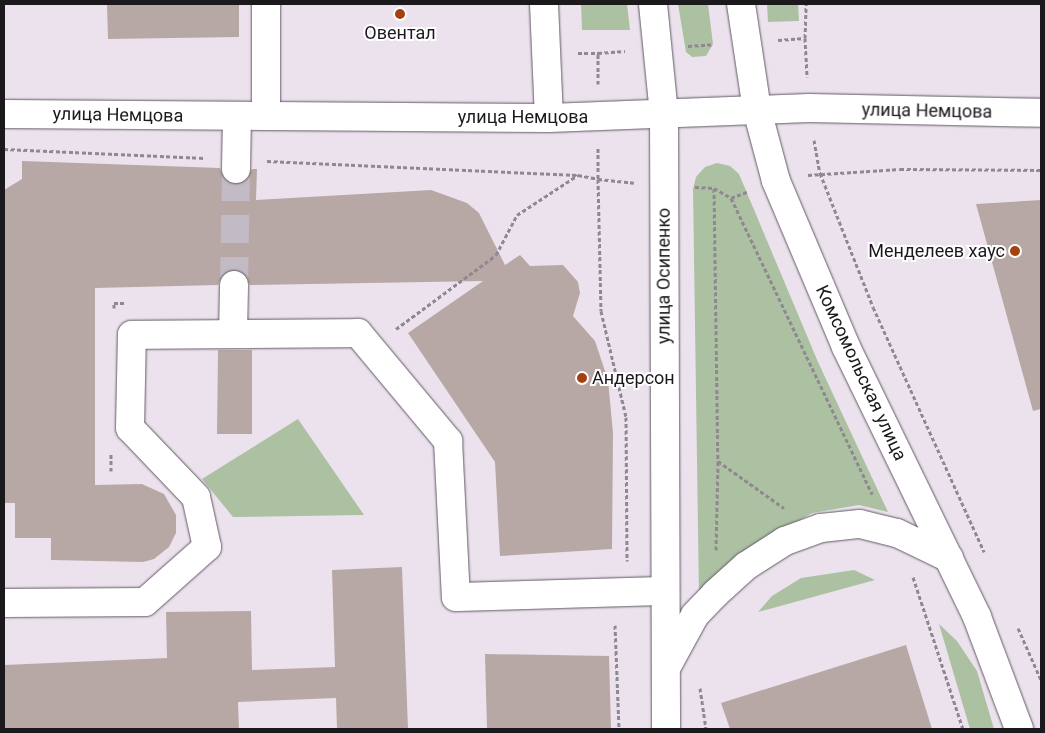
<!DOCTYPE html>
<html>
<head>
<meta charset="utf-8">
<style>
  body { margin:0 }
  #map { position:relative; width:1045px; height:733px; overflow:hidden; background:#ece2ee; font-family:Roboto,sans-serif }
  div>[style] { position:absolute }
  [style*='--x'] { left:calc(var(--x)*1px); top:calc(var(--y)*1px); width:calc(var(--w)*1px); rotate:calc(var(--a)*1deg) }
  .green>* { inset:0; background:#abc1a2 }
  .building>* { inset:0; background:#b8a8a5 }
  .minor-tunnel>* { height:28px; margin-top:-14px; transform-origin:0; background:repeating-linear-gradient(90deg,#c2bac4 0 28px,transparent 0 42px) }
  .path>* { height:3px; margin-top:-1.5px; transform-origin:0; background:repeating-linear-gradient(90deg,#8f8890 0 4px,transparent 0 6.5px) }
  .roads { filter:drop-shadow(0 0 1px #615963) drop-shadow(0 0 1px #615963) }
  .minor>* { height:28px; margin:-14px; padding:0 14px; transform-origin:14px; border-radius:14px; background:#fff }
  .major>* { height:28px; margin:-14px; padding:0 14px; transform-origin:14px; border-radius:14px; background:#fff }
  .dots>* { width:14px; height:14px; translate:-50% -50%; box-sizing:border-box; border:2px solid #fff; border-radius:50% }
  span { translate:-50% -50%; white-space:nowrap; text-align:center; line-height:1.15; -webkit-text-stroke:4px #fff; paint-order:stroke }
  .poi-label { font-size:18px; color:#1c191d }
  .right { translate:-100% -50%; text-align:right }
  .left { translate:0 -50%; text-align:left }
  .street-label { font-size:18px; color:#1c191d }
  .frame { position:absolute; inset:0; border:5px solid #1c191d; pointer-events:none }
</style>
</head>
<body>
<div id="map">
  <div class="green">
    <div style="clip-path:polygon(581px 4px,627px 4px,630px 30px,582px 30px)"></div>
    <div style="clip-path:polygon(678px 4px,708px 4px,713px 44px,706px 56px,692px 57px,686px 52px)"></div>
    <div style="clip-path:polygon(767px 4px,798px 4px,799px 21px,768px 22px)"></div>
    <div style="clip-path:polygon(717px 163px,730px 166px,739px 174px,818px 362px,888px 512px,859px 505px,812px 513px,770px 537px,699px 597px,693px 189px,696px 177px,705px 167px)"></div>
    <div style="clip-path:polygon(298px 419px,364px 515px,233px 517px,202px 479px)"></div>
    <div style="clip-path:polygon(854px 570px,875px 580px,758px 612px,772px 596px,801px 578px)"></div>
    <div style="clip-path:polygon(939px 624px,957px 641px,977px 671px,994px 729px,970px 729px)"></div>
  </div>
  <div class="building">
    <div style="clip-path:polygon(107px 4px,239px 4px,239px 37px,108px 39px)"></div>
    <div style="clip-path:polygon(22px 161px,220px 168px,223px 177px,235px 185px,244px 182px,252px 169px,257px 169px,256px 200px,431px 190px,467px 203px,479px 213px,505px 265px,520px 255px,530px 266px,563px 265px,578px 282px,580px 293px,573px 316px,595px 341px,608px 380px,613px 433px,612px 549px,500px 556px,495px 462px,408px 333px,483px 281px,250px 285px,242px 272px,235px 269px,221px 277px,218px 285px,95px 288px,95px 485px,142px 484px,164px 494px,176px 515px,176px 533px,169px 547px,154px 559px,143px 562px,51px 560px,51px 538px,15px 538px,15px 503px,4px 503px,4px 190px,22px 179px)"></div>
    <div style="clip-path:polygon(1041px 200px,1041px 409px,1033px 411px,976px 204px)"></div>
    <div style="clip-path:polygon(218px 350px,252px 350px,252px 434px,217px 434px)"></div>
    <div style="clip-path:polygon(402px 567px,408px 729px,337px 729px,336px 698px,238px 702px,239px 729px,4px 729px,4px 665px,167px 658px,166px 612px,251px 611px,252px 670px,335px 667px,332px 570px)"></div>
    <div style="clip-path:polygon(906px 645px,932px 729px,730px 729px,721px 703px)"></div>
    <div style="clip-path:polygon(485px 654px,609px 656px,611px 729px,487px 729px)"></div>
  </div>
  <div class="minor-tunnel">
    <div style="--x:234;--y:285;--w:116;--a:-89"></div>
  </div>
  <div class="path">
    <div style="--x:805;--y:38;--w:34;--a:-88"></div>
    <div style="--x:778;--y:40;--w:27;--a:-4"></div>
    <div style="--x:805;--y:38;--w:39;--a:87"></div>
    <div style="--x:688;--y:46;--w:26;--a:-4"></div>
    <div style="--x:578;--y:53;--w:20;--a:0"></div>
    <div style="--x:598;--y:84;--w:31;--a:-90"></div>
    <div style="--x:598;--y:53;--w:27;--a:-4"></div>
    <div style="--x:814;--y:140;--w:34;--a:80"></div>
    <div style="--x:820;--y:173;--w:144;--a:68.4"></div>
    <div style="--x:873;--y:307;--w:269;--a:65.6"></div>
    <div style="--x:598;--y:148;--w:31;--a:90"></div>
    <div style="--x:598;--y:179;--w:36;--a:6"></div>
    <div style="--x:4;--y:149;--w:201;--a:2.6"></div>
    <div style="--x:267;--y:161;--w:311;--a:2.6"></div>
    <div style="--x:808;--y:175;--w:92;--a:-3.7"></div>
    <div style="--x:900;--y:169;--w:141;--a:0.4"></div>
    <div style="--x:695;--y:187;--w:19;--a:3"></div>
    <div style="--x:714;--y:188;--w:20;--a:30"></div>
    <div style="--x:731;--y:198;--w:17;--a:-21"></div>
    <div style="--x:714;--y:188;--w:273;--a:89.2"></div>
    <div style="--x:718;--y:461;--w:81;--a:35.5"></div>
    <div style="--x:731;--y:198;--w:328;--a:64.5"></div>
    <div style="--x:114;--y:308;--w:5;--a:-90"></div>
    <div style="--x:114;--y:303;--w:10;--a:0"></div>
    <div style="--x:396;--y:329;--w:124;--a:-36.5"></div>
    <div style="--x:496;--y:255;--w:45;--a:-62.3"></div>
    <div style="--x:517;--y:215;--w:73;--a:-33.3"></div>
    <div style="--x:578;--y:175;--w:20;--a:11"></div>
    <div style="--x:598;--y:179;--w:132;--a:88.7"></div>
    <div style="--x:601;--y:311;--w:109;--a:76.7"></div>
    <div style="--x:626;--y:417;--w:144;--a:89.6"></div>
    <div style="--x:111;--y:471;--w:17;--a:-90"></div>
    <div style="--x:716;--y:550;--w:89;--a:-88.7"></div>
    <div style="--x:913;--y:577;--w:160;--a:71.8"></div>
    <div style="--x:615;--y:625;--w:104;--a:87.8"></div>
    <div style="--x:1018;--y:628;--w:57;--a:66.1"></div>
    <div style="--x:700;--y:688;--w:41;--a:81.7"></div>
  </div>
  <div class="roads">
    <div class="minor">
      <div style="--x:544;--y:4;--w:114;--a:87.5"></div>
      <div style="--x:4;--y:114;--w:545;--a:0.42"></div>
      <div style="--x:549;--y:118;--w:260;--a:-2.2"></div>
      <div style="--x:809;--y:108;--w:232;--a:1.2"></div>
      <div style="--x:266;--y:116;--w:112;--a:-90"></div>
      <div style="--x:236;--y:169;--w:53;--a:-88.9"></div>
      <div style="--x:233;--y:334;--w:49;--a:-88.8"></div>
      <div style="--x:4;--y:603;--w:141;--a:-0.4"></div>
      <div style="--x:145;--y:602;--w:83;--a:-41.6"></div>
      <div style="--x:207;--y:547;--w:51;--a:-102.4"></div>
      <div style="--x:196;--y:497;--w:95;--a:-133.7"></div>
      <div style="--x:130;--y:428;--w:93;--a:-88.8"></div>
      <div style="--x:132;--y:335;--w:226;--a:-0.5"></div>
      <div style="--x:358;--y:333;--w:141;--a:50.2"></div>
      <div style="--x:448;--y:441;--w:156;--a:87.1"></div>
      <div style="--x:456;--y:597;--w:208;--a:-1.7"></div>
    </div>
    <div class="major">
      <div style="--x:653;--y:4;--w:111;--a:84.3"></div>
      <div style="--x:664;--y:114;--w:615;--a:89.81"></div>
      <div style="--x:741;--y:4;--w:107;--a:81.4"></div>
      <div style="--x:757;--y:110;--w:73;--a:75"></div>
      <div style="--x:776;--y:181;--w:180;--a:67.1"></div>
      <div style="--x:846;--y:347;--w:300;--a:64.1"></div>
      <div style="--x:977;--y:617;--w:120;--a:69.4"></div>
      <div style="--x:666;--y:668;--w:60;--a:-61.3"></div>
      <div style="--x:695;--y:615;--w:29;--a:-46"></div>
      <div style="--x:715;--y:594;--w:42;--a:-42.1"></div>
      <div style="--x:746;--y:566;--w:46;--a:-32.7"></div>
      <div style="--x:785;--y:541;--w:38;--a:-20"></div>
      <div style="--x:821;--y:528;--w:39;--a:-6"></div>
      <div style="--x:860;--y:524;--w:38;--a:14"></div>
      <div style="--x:897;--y:533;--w:58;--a:25.7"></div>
    </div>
  </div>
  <div class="dots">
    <div style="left:400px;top:14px;background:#a5410e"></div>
    <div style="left:1015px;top:251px;background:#a5410e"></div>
    <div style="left:582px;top:378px;background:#a5410e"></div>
  </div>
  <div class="poi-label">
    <span style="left:400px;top:33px">Овентал</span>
    <span class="right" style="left:1005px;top:251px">Менделеев хаус</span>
    <span class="left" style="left:592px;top:378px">Андерсон</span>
  </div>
  <div class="street-label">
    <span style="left:927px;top:111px;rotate:1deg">улица Немцова</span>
    <span style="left:118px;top:115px;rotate:1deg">улица Немцова</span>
    <span style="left:523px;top:117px">улица Немцова</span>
    <span style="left:664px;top:276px;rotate:-90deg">улица Осипенко</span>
    <span style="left:861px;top:373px;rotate:65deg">Комсомольская улица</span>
  </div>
  <div class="frame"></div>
</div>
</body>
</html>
